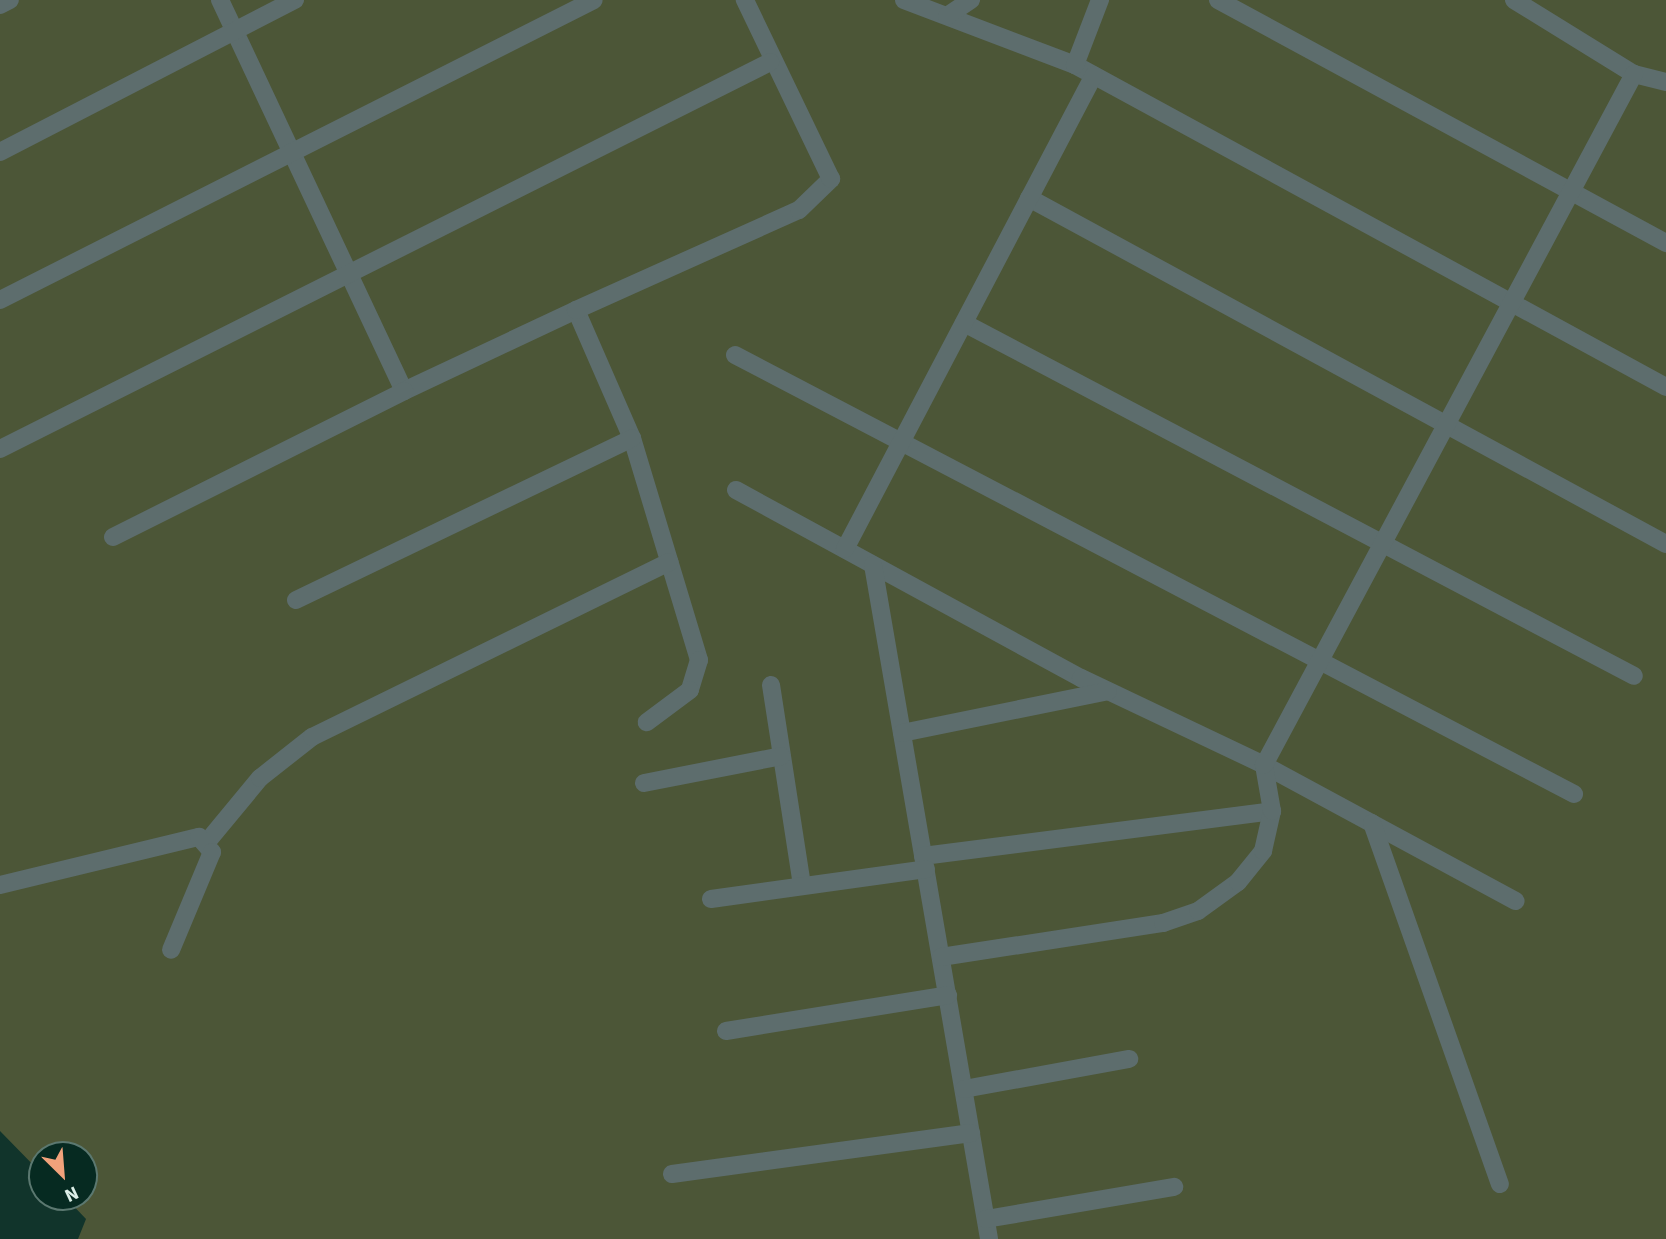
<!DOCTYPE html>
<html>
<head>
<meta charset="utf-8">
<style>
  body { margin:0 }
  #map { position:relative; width:1666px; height:1239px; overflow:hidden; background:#11342b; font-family:"Source Sans 3",sans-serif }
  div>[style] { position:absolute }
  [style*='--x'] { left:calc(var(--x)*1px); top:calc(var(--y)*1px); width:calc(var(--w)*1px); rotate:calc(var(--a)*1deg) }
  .green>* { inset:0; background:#4c5637 }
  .minor>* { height:18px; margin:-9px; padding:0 9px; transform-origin:9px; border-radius:9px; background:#5d6d6d }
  span { translate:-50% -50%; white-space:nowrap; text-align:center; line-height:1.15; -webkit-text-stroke:7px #062a21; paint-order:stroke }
  .north { position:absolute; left:28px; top:1141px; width:70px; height:70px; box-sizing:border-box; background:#062a21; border:2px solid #5b7870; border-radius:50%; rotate:155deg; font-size:19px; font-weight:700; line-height:28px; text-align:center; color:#dbeee7 }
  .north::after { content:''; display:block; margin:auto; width:24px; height:32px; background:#f1a27b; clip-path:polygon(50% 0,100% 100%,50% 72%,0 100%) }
</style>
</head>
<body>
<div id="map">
  <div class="green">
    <div style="clip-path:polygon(0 0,1666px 0,1666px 1239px,78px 1239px,86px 1219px,65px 1197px,84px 1197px,84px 1155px,42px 1155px,42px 1174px,0 1131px)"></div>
  </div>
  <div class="minor">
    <div style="--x:220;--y:0;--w:432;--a:64.8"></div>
    <div style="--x:404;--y:391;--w:190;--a:-25.2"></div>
    <div style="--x:576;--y:310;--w:140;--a:66.4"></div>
    <div style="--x:632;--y:438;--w:232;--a:73.2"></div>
    <div style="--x:699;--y:660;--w:31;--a:107"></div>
    <div style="--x:690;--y:690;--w:54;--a:143.3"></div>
    <div style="--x:904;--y:0;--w:183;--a:20.8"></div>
    <div style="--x:1075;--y:65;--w:673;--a:28.58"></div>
    <div style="--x:1218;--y:0;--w:510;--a:28.48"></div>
    <div style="--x:1514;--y:0;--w:141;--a:31.7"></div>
    <div style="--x:1634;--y:74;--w:33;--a:14"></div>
    <div style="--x:0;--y:5;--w:11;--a:-27"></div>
    <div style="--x:947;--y:16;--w:29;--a:-34"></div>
    <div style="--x:1075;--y:65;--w:70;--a:-69"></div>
    <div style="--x:0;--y:152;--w:332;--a:-27.3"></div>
    <div style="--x:1029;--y:198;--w:725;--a:28.51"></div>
    <div style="--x:0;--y:300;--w:665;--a:-26.8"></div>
    <div style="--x:576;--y:310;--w:244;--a:-24.2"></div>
    <div style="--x:799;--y:210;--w:45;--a:-44.1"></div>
    <div style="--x:831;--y:179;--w:199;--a:-115.7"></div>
    <div style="--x:964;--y:323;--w:757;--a:27.78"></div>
    <div style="--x:735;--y:355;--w:947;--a:27.62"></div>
    <div style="--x:0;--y:449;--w:862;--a:-26.68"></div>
    <div style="--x:736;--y:490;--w:393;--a:28.6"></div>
    <div style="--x:1081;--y:678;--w:203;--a:25.4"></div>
    <div style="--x:1264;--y:765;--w:286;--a:28.4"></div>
    <div style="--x:113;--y:537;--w:326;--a:-26.6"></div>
    <div style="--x:845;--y:549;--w:535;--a:-62.29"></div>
    <div style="--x:873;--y:565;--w:684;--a:80.23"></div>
    <div style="--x:296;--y:600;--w:373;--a:-25.7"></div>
    <div style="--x:771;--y:685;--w:203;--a:81.2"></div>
    <div style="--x:902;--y:733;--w:210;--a:-11.5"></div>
    <div style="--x:644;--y:783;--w:140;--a:-11.1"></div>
    <div style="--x:1372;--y:823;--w:383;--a:70.5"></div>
    <div style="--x:207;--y:842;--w:83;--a:-50.4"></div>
    <div style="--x:260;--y:778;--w:66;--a:-38.3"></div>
    <div style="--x:312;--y:737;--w:398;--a:-26.1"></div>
    <div style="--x:923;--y:856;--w:352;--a:-7.3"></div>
    <div style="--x:0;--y:885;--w:205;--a:-13.6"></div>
    <div style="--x:199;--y:837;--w:20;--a:49"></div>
    <div style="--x:212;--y:852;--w:106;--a:112.7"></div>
    <div style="--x:711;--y:899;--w:217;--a:-7.9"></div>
    <div style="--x:941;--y:957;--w:225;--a:-8.7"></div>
    <div style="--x:1163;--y:923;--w:37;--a:-19"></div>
    <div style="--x:1198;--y:911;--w:49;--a:-35.9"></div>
    <div style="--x:1238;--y:882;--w:40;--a:-51"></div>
    <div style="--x:1263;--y:851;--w:41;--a:-77.3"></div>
    <div style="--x:1272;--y:811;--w:47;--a:-99.9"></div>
    <div style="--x:1264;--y:765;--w:784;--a:-61.83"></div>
    <div style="--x:726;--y:1031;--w:225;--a:-9.2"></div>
    <div style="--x:964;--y:1089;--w:168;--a:-10.3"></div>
    <div style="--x:672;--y:1174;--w:302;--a:-7.8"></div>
    <div style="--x:986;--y:1219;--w:191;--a:-9.7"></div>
  </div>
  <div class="north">N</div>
</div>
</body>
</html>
